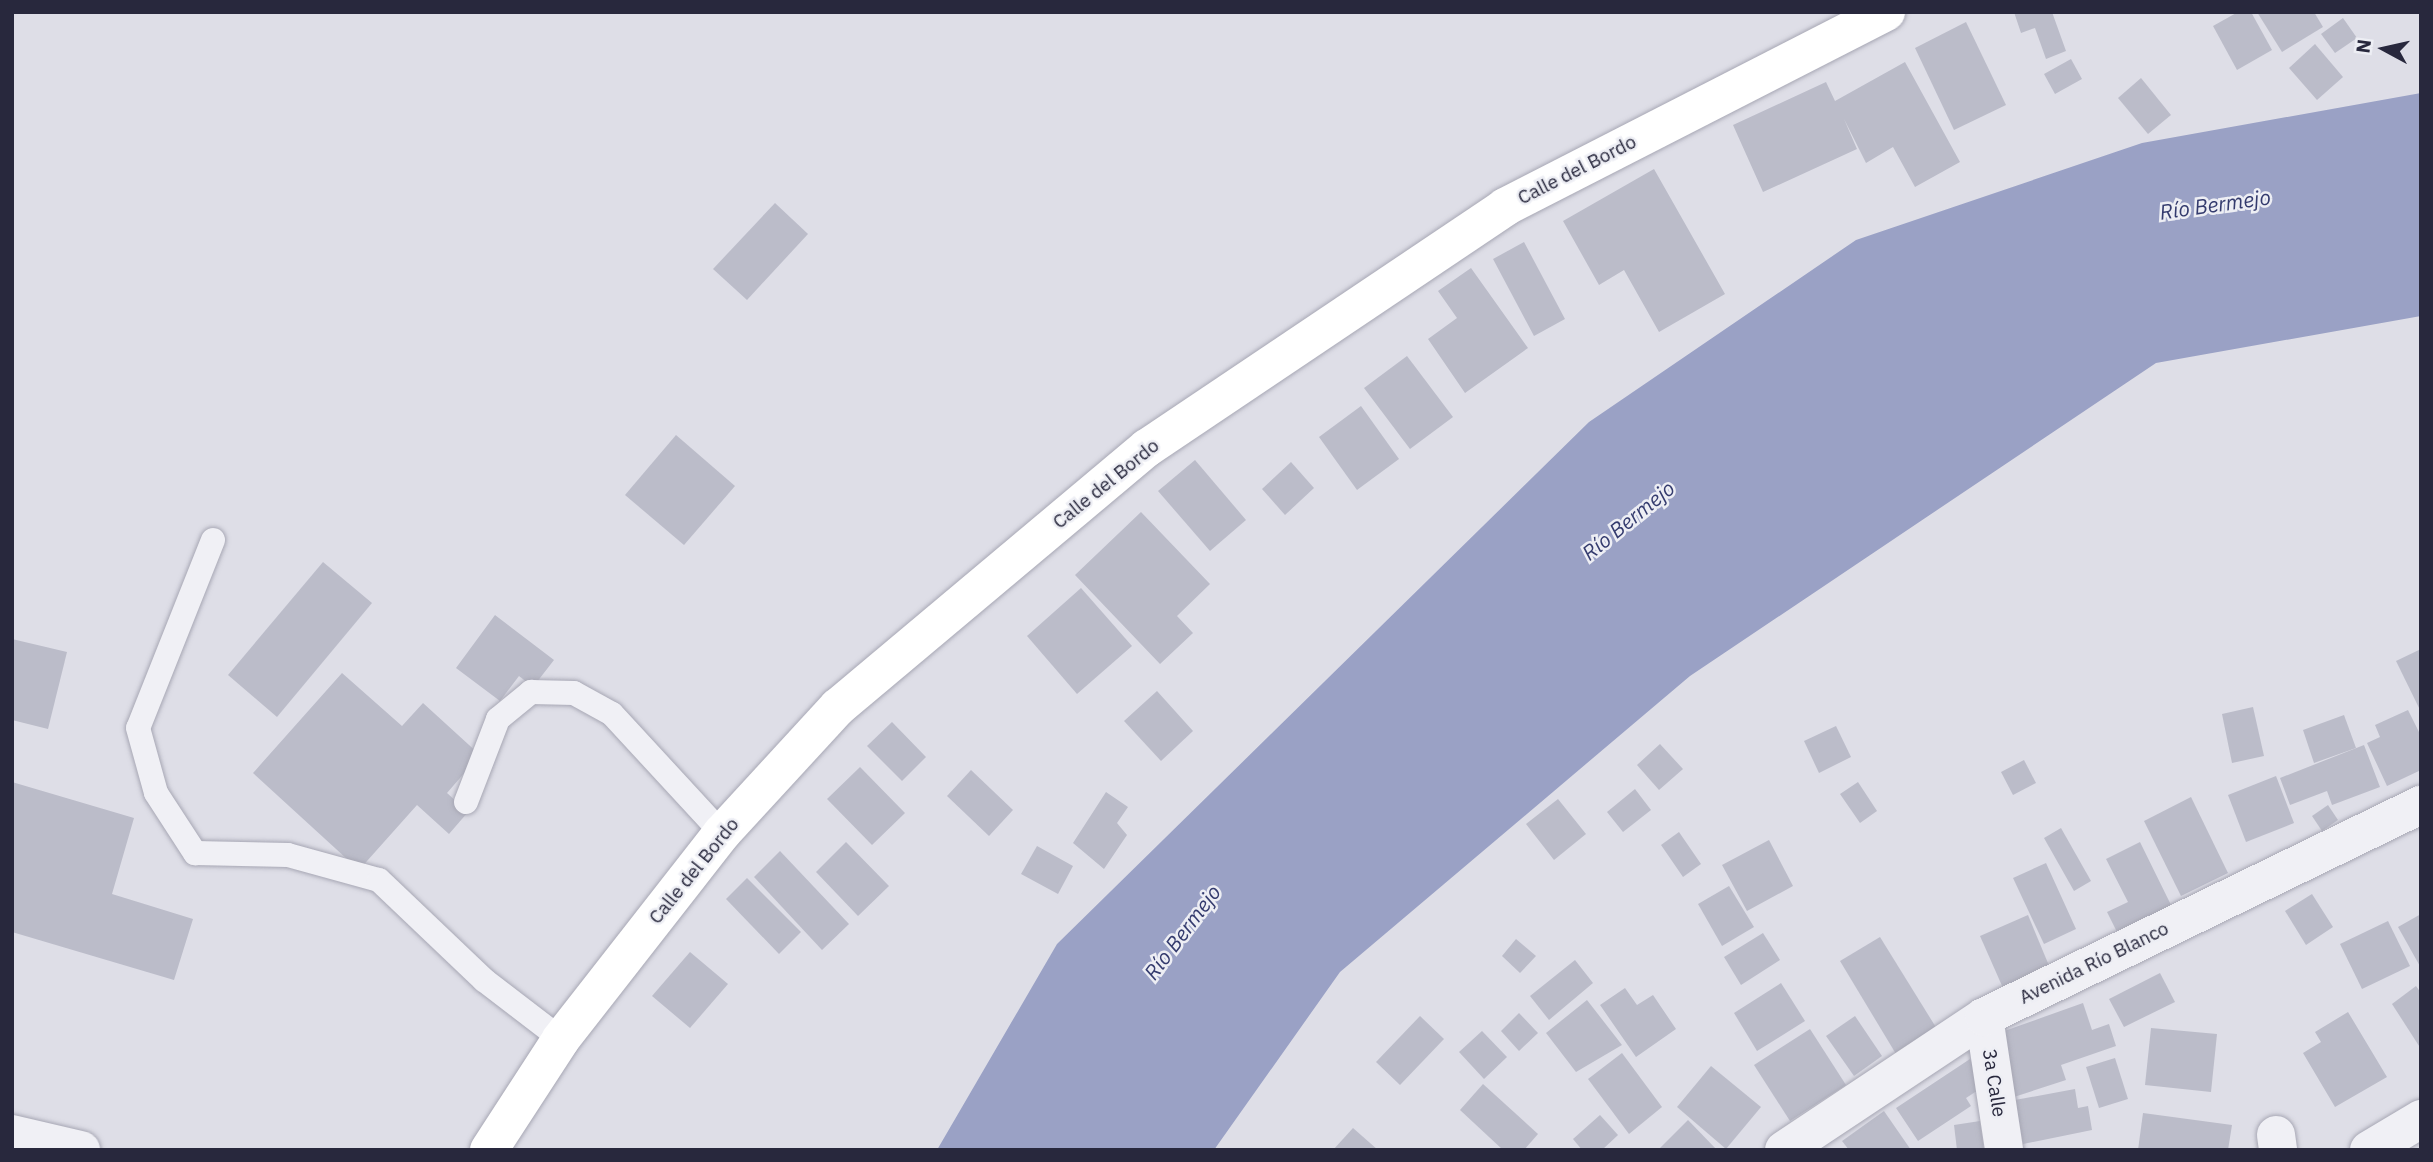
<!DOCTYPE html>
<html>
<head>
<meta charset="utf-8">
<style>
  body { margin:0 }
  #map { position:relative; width:2433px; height:1162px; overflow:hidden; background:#dedee7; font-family:"IBM Plex Sans",sans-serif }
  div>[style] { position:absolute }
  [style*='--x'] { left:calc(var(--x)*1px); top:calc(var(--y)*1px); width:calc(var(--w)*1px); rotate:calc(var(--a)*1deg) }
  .water>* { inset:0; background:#9aa1c5 }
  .building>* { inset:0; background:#bbbcc9 }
  .roads { filter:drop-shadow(0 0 2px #a7a7b4) drop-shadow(0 0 2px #a7a7b4) }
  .lane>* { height:24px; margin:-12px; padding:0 12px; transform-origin:12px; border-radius:12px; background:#f0f0f5 }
  .street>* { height:38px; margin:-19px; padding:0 19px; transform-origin:19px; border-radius:19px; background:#f0f0f5 }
  .secondary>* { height:38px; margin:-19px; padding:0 19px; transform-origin:19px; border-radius:19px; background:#fff }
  span { translate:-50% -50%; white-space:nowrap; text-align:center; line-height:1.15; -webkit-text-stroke:5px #edeef4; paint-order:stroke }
  .street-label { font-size:19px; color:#28283d }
  .water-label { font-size:21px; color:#343b6e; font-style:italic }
  .frame { position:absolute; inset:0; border:14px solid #28283d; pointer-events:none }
  .north { position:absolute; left:2349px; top:14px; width:70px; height:70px; -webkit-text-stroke:5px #edeef4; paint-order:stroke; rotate:278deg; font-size:19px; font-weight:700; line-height:28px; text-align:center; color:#28283d }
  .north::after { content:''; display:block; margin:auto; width:24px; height:32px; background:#28283d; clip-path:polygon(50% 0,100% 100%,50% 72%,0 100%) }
</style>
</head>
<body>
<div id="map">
  <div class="water">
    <div style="clip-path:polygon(2421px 93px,2421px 316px,2156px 363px,1690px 676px,1340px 972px,1214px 1150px,937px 1150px,1057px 944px,1589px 422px,1856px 240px,2142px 143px)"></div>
  </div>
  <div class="building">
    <div style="clip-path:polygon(2014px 12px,2052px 12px,2066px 51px,2046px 59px,2035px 28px,2021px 33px)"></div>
    <div style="clip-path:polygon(2238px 12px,2251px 12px,2272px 50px,2237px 70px,2213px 26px)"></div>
    <div style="clip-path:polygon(2257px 12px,2314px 12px,2323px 27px,2282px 52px)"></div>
    <div style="clip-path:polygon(2343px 18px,2357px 38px,2335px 53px,2321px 34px)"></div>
    <div style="clip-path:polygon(1966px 22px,2006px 105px,1954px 130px,1915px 48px)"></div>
    <div style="clip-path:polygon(2315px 44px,2343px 77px,2317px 100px,2289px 68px)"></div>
    <div style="clip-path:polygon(2071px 59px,2082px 79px,2055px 94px,2044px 74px)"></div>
    <div style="clip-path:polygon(1905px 62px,1960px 162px,1915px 187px,1893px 147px,1866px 163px,1844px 119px,1857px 149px,1763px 192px,1733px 125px,1826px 82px,1835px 101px)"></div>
    <div style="clip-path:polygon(2141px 78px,2171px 115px,2148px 134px,2118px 98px)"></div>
    <div style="clip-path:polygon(1654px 169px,1725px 294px,1659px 332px,1624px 270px,1599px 285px,1563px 221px)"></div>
    <div style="clip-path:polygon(775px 203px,808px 234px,747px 300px,713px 269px)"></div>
    <div style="clip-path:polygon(1524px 242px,1565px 319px,1534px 336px,1493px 259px)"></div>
    <div style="clip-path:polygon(1471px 268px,1528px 348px,1465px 393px,1428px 339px,1457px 318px,1438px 291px)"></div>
    <div style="clip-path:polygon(1407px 356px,1453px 417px,1410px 449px,1364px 388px)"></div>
    <div style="clip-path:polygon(1361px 406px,1399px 459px,1357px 490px,1319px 437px)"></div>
    <div style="clip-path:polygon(676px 435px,735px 486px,684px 545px,625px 495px)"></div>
    <div style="clip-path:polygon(1195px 460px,1246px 520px,1210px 551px,1158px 491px)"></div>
    <div style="clip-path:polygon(1291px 462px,1314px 488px,1285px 515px,1262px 489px)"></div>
    <div style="clip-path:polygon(1141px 512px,1210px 584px,1177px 616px,1193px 633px,1160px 664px,1075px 575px)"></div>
    <div style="clip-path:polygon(323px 562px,372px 603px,277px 717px,228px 675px)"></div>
    <div style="clip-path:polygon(1081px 588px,1132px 646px,1077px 694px,1027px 636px)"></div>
    <div style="clip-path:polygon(495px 615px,554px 660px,533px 687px,519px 676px,500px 701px,456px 668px)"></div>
    <div style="clip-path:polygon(12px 639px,67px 652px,48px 729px,12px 720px)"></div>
    <div style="clip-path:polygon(2421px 649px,2421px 712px,2396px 661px)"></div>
    <div style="clip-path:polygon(342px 673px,402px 726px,423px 703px,480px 755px,447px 793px,468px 812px,449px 834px,417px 805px,359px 870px,253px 773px)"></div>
    <div style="clip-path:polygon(1157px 691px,1193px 731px,1161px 761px,1124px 721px)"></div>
    <div style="clip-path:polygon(2253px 707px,2264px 756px,2232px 763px,2222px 714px)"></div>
    <div style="clip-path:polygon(2408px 710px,2421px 736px,2421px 770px,2387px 786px,2367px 743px,2380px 737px,2375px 725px)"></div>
    <div style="clip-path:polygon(2344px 715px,2356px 748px,2314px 763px,2303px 730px)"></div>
    <div style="clip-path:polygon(892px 722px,926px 757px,902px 781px,867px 746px)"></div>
    <div style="clip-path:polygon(1836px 726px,1851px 757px,1819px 773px,1804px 741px)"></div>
    <div style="clip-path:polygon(1660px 744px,1683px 769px,1659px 790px,1637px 765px)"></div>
    <div style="clip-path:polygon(2364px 745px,2380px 787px,2332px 805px,2327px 791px,2290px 805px,2280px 778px)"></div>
    <div style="clip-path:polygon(2024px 760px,2036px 783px,2013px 795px,2001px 772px)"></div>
    <div style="clip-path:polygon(860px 767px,905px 813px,872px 845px,827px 799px)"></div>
    <div style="clip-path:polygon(971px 770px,1013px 810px,989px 836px,947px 796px)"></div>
    <div style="clip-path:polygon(2276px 776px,2294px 823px,2246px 842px,2228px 795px)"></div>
    <div style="clip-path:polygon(12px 782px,134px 818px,112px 894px,193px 919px,174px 980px,12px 932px)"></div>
    <div style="clip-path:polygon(1858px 782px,1877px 811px,1860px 823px,1840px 794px)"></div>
    <div style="clip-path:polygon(1635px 789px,1651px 810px,1623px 832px,1607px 812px)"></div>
    <div style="clip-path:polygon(1106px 792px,1128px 807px,1117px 823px,1127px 835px,1104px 869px,1073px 843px)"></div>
    <div style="clip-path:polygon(2191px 797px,2228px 873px,2181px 896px,2144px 821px)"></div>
    <div style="clip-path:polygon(1558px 799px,1586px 834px,1554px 860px,1526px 824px)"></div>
    <div style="clip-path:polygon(2328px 805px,2338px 820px,2322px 831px,2312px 816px)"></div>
    <div style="clip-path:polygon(2061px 828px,2091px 881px,2074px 891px,2044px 838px)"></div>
    <div style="clip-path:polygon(1679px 832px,1701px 864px,1683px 877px,1661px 845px)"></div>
    <div style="clip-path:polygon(1769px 840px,1793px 886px,1747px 911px,1722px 865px)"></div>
    <div style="clip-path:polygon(846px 842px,889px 886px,858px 916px,816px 872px)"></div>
    <div style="clip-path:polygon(2140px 842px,2172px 907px,2118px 934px,2107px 912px,2128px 902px,2106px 859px)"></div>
    <div style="clip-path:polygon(1037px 846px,1073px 866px,1058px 894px,1021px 874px)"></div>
    <div style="clip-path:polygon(780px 851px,849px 924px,822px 950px,754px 877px)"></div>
    <div style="clip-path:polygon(2046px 863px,2076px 929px,2044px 944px,2013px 878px)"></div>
    <div style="clip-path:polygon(747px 878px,801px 932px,779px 954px,726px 899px)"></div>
    <div style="clip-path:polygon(1729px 886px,1754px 927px,1722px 946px,1698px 904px)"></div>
    <div style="clip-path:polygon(2312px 894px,2333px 927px,2306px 945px,2285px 911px)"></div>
    <div style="clip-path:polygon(2421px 914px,2421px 968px,2398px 927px)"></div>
    <div style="clip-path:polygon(2028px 915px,2050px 968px,2003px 988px,1980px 936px)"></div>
    <div style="clip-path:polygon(2388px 921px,2410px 966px,2362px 989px,2340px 944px)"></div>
    <div style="clip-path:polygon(1763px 933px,1780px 960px,1741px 985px,1724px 957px)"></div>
    <div style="clip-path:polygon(1880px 937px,1937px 1029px,1896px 1054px,1840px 961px)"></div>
    <div style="clip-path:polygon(1516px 939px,1536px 956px,1520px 973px,1502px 956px)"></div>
    <div style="clip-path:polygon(690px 952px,728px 984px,690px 1028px,652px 996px)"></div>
    <div style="clip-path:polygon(1575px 960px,1593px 983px,1549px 1020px,1530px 996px)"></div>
    <div style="clip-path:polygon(2160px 973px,2175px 1002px,2124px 1027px,2109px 999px)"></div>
    <div style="clip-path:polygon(1781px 983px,1805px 1021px,1757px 1051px,1734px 1013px)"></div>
    <div style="clip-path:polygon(2416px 986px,2421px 993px,2421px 1049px,2392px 1004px)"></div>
    <div style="clip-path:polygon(1625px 988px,1637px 1005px,1653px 995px,1676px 1029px,1636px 1057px,1600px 1005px)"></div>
    <div style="clip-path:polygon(1587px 1000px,1622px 1045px,1576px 1072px,1546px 1033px)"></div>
    <div style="clip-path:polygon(2083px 1003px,2092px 1030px,2109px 1024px,2116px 1046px,2061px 1065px,2066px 1080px,2014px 1097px,1993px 1035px)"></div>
    <div style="clip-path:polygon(2348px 1012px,2387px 1077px,2335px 1107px,2303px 1053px,2321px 1042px,2315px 1032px)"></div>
    <div style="clip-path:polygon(1519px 1013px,1538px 1033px,1519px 1051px,1501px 1031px)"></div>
    <div style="clip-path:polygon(1420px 1016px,1444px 1039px,1400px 1085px,1376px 1062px)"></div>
    <div style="clip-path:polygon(1855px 1016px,1882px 1056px,1854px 1076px,1826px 1036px)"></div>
    <div style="clip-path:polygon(2151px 1028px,2217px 1034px,2211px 1092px,2145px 1085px)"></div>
    <div style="clip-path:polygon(1810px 1029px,1846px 1085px,1790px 1121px,1754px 1065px)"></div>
    <div style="clip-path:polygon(1482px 1031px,1507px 1057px,1484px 1079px,1459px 1052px)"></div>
    <div style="clip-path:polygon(1622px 1053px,1662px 1107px,1629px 1134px,1588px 1079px)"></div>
    <div style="clip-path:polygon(2115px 1058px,2128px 1099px,2099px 1108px,2086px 1067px)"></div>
    <div style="clip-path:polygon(1970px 1059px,1986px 1085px,1966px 1098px,1971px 1106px,1918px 1141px,1896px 1108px)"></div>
    <div style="clip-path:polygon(1711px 1066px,1761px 1107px,1726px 1149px,1677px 1107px)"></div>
    <div style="clip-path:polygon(1483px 1084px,1538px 1134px,1524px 1150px,1503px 1150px,1460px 1110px)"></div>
    <div style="clip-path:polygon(2075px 1089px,2078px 1108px,2088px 1106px,2092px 1130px,2023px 1144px,2015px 1100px)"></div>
    <div style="clip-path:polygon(1884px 1111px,1911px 1150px,1849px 1150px,1842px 1141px)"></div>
    <div style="clip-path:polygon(2143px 1113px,2232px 1125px,2228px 1150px,2138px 1150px)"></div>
    <div style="clip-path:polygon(1600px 1115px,1618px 1135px,1602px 1150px,1582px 1150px,1573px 1139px)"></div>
    <div style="clip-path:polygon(1688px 1120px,1717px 1150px,1658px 1150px)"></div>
    <div style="clip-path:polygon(1980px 1121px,1984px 1150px,1957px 1150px,1954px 1125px)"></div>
    <div style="clip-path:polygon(1353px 1128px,1378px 1150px,1333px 1150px)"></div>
  </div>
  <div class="roads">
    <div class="lane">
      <div style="--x:213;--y:540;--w:202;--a:111.7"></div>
      <div style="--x:138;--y:728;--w:67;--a:74.5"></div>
      <div style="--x:156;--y:793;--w:72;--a:57"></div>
      <div style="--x:195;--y:853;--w:93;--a:1.2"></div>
      <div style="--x:288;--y:855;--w:94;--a:15.4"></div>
      <div style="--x:379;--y:880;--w:145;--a:43.6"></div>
      <div style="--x:484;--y:980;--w:97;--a:37.5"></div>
      <div style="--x:466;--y:802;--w:89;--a:-68.9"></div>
      <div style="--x:498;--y:719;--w:43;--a:-39.3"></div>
      <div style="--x:531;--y:692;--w:43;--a:1.3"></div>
      <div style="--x:574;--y:693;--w:43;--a:28.9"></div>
      <div style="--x:612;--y:714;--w:162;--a:47.3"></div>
    </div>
    <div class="street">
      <div style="--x:1984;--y:1017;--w:134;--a:81.4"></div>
      <div style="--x:12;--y:1134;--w:71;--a:13.1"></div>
      <div style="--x:2276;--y:1135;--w:15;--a:82"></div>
      <div style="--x:1784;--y:1150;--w:240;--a:-33.6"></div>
      <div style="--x:1984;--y:1017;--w:486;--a:-25.9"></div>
      <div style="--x:2369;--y:1150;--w:61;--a:-30.8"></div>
    </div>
    <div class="secondary">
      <div style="--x:489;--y:1150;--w:132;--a:-57"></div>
      <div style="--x:561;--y:1039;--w:261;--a:-52"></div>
      <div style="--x:722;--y:833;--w:171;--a:-47.4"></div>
      <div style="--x:838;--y:707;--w:403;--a:-40"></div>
      <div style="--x:1147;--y:448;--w:432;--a:-33.9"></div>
      <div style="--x:1505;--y:207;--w:428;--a:-27.1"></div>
    </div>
  </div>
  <div class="street-label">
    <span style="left:1577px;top:170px;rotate:-27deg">Calle del Bordo</span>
    <span style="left:1106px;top:484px;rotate:-39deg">Calle del Bordo</span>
    <span style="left:694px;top:871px;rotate:-51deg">Calle del Bordo</span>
    <span style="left:2094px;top:963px;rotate:-26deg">Avenida Río Blanco</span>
    <span style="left:1994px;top:1083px;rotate:81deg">3a Calle</span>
  </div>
  <div class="water-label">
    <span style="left:2215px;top:204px;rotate:-8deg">Río Bermejo</span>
    <span style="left:1628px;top:520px;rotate:-39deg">Río Bermejo</span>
    <span style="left:1182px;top:932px;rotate:-53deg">Río Bermejo</span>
  </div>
  <div class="frame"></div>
  <div class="north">N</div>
</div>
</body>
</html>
